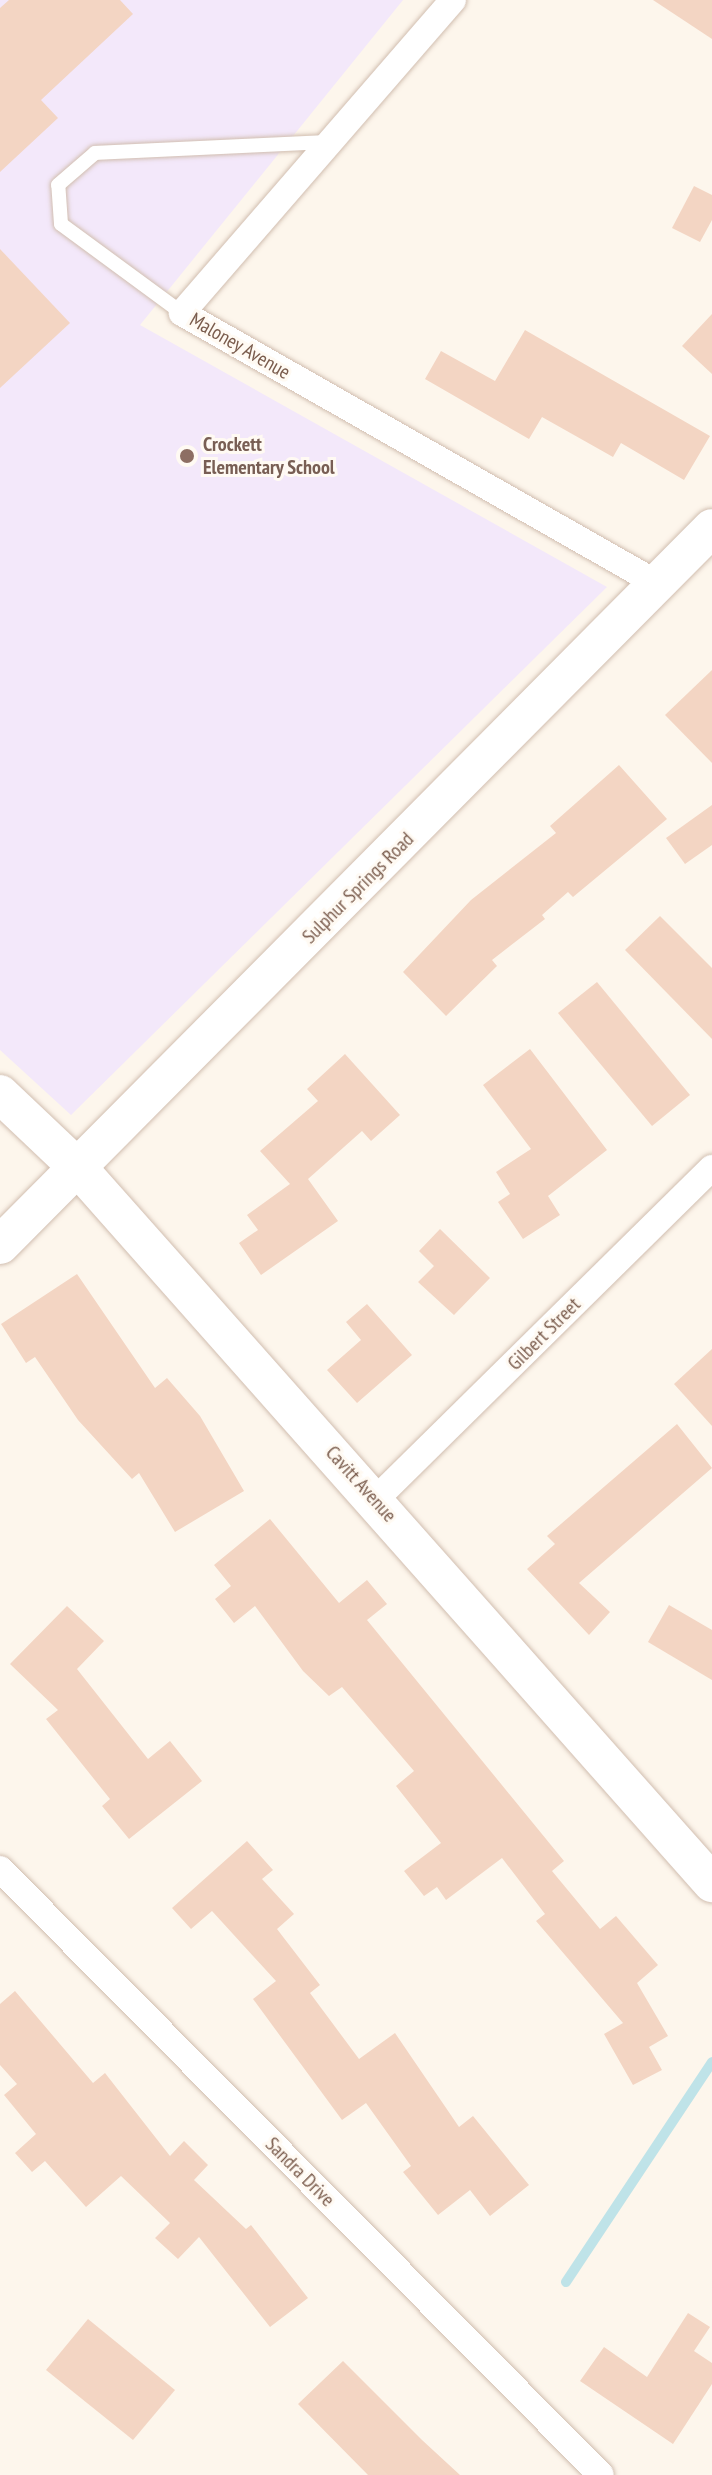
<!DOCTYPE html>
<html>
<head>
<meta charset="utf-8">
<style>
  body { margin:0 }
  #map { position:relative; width:712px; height:2475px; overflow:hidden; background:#fdf6ec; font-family:"PT Sans Narrow",sans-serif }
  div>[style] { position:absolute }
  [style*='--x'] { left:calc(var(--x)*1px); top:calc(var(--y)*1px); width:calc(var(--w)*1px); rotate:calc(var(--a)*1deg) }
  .education>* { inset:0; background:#f3e8fa }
  .stream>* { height:10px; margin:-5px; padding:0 5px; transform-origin:5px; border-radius:5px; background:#bfe3e8 }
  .building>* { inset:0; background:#f3d5c3 }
  .roads { filter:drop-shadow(0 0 2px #d1beb0) drop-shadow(0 0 2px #d1beb0) }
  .lane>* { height:14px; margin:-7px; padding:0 7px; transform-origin:7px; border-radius:7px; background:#fff }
  .street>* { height:26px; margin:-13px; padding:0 13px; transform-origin:13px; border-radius:13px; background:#fff }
  .secondary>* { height:38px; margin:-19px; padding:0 19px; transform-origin:19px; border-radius:19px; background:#fff }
  .dots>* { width:22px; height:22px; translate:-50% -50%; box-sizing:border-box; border:4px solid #fffaf3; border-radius:50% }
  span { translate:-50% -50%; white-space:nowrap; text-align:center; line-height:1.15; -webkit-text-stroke:6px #fffaf3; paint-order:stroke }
  .street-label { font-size:20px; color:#7a5c4d }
  .education-label { font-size:20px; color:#785e54; font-weight:700 }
  .left { translate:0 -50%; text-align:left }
</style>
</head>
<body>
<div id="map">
  <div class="education">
    <div style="clip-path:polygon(0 0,403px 0,140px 325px,607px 587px,71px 1115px,0 1050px)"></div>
  </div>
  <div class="stream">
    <div style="--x:566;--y:2282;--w:264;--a:-56.4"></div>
  </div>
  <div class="building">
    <div style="clip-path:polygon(9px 0,120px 0,133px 14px,41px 100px,58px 118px,0 172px,0 8px)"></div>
    <div style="clip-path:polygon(653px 0,712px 0,712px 39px)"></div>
    <div style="clip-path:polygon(694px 186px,712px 195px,712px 220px,700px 242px,672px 228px)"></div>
    <div style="clip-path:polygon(0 249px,70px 323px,0 388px)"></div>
    <div style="clip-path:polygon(712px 314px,712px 374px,682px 346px)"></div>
    <div style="clip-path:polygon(525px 330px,710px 436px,684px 480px,621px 443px,613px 457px,542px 417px,529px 439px,425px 379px,441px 351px,495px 381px)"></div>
    <div style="clip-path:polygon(712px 670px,712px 763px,665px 715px)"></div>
    <div style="clip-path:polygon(619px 765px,667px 819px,573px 897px,568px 892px,542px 915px,545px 919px,492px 960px,497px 966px,446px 1016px,403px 972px,471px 900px,556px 833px,550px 826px)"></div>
    <div style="clip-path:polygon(712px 805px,712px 845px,685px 864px,666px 838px)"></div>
    <div style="clip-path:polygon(660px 916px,712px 968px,712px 1039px,625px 950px)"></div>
    <div style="clip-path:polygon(597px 982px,690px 1095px,652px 1126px,558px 1013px)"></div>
    <div style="clip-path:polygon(530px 1049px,607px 1150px,548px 1196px,560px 1215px,523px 1239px,498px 1202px,510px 1194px,496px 1172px,531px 1149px,483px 1085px)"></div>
    <div style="clip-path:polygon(345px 1054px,400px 1115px,371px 1141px,362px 1131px,308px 1179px,338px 1221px,261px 1275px,239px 1243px,258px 1230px,247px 1215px,290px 1184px,260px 1151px,318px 1101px,307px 1089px)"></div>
    <div style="clip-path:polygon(440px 1229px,490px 1278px,454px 1315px,418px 1282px,434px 1266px,419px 1251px)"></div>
    <div style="clip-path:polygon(77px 1274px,155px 1388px,167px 1378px,200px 1416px,244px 1491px,175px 1532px,139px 1473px,132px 1479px,78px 1420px,35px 1357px,26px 1363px,1px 1324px)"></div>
    <div style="clip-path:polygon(367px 1304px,412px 1355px,357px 1403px,327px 1370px,361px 1340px,346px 1322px)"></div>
    <div style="clip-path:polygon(712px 1349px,712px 1426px,674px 1384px)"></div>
    <div style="clip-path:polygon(677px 1424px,712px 1468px,579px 1583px,610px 1612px,589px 1635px,527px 1569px,555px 1544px,547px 1536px)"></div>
    <div style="clip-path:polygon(270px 1519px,339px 1603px,367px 1580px,387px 1604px,367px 1620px,564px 1861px,552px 1871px,600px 1929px,616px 1916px,658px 1965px,637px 1983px,668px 2036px,649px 2047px,662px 2070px,633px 2085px,604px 2034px,623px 2023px,536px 1921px,545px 1914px,502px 1858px,446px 1900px,437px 1887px,424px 1896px,404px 1871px,441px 1843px,396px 1786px,414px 1771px,342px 1687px,329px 1696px,303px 1671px,255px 1606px,234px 1623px,215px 1599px,231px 1586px,214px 1565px)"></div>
    <div style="clip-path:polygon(669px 1605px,712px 1630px,712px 1680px,648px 1642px)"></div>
    <div style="clip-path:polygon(67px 1606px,104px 1641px,77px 1669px,148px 1759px,170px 1741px,202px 1781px,129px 1839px,102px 1806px,110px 1799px,46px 1719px,58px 1710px,10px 1664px)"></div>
    <div style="clip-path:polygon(247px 1841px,273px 1870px,262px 1879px,294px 1914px,277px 1929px,320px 1985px,310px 1993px,359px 2059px,395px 2033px,459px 2127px,473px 2116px,529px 2185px,490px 2216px,470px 2190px,438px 2215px,403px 2172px,411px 2166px,366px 2103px,342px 2120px,253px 1999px,276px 1981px,212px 1911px,191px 1929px,172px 1908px)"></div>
    <div style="clip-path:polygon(15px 1991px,93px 2083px,105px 2073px,170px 2156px,184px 2141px,208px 2165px,194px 2180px,246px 2229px,251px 2225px,308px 2298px,270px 2327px,199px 2237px,178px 2259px,155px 2238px,170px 2223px,121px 2176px,86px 2207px,45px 2161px,32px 2172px,15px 2153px,36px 2134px,4px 2095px,17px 2084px,0 2065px,0 2004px)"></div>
    <div style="clip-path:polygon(688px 2313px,710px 2327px,694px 2351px,712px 2363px,712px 2384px,673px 2444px,580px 2381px,604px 2347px,647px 2377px)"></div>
    <div style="clip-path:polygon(88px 2319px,175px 2390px,133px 2440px,46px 2370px)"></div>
    <div style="clip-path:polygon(343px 2361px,422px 2440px,460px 2475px,368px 2475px,298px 2404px)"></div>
  </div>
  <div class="roads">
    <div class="lane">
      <div style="--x:182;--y:313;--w:150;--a:-143.7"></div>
      <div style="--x:61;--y:224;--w:39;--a:-94"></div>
      <div style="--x:58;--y:185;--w:49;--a:-40.9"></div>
      <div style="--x:95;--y:153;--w:236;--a:-2.7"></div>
    </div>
    <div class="street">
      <div style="--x:453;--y:0;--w:414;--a:130.9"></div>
      <div style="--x:182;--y:313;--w:548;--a:29.65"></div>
      <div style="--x:375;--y:1500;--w:473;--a:-44.6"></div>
      <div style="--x:0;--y:1869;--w:853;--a:45.24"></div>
    </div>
    <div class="secondary">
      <div style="--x:0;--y:1094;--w:110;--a:43.5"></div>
      <div style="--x:80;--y:1170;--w:953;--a:48.45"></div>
      <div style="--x:0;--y:1245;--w:1010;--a:-45.2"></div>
    </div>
  </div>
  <div class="dots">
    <div style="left:187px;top:456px;background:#8d6e63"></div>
  </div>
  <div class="street-label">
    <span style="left:240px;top:346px;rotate:30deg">Maloney Avenue</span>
    <span style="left:358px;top:888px;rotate:-45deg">Sulphur Springs Road</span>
    <span style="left:544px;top:1334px;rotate:-45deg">Gilbert Street</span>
    <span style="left:361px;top:1484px;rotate:48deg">Cavitt Avenue</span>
    <span style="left:300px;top:2172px;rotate:45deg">Sandra Drive</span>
  </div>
  <div class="education-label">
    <span class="left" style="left:203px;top:456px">Crockett<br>Elementary School</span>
  </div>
</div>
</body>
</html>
